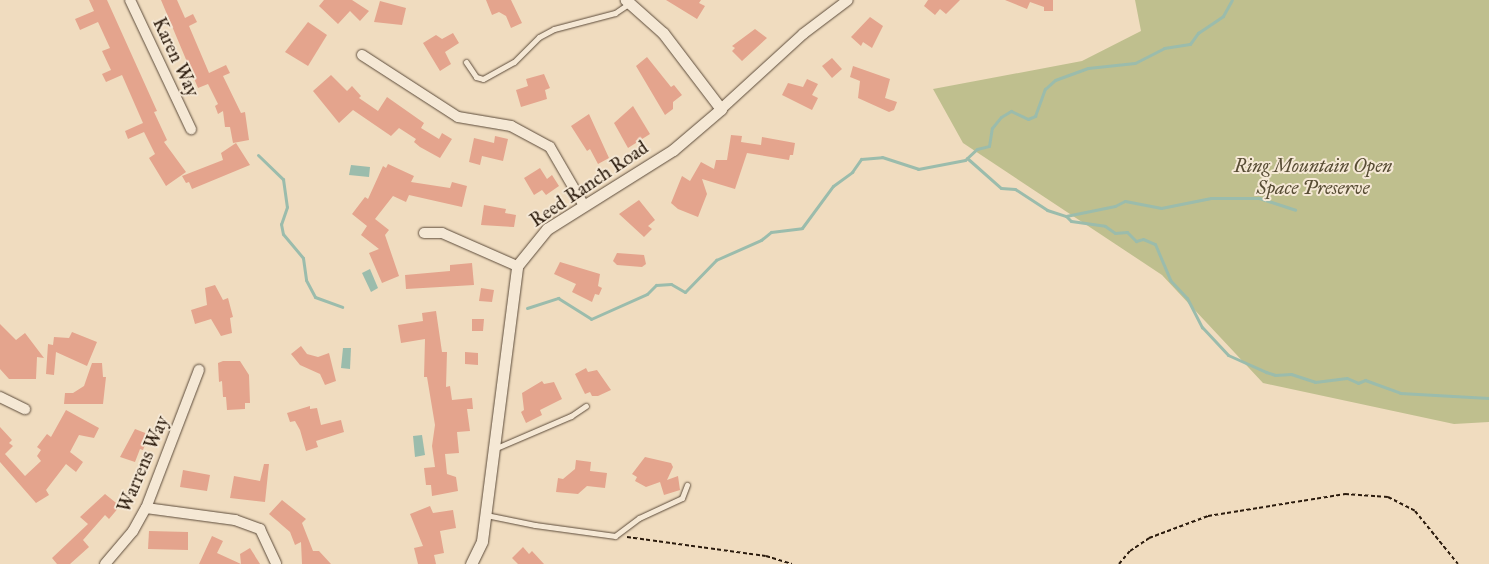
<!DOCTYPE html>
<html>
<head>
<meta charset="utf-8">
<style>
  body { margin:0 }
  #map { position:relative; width:1489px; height:564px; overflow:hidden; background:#f0dcbf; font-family:"IM FELL Great Primer",serif }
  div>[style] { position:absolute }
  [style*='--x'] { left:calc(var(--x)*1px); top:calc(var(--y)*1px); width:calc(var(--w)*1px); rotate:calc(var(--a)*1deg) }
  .green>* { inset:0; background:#bfbf8e }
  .water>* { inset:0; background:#9bbcac }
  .stream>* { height:3px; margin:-1.5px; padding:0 1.5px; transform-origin:1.5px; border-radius:1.5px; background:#9bbcac }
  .building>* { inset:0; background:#e4a48d }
  .path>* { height:2px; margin-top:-1px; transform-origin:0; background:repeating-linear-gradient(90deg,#2b1b0d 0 4px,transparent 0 6.5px) }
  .roads { filter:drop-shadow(0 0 1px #5c4b3a) drop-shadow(0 0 1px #5c4b3a) }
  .service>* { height:5px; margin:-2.5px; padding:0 2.5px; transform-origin:2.5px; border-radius:2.5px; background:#f5e8d5 }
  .minor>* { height:10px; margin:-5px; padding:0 5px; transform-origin:5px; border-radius:5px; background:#f5e8d5 }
  .tertiary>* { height:11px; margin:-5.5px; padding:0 5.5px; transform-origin:5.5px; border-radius:5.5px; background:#f5e8d5 }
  span { translate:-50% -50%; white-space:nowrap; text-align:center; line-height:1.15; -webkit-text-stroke:4px #f5e8d5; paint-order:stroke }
  .street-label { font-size:19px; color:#2b1b0d }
  .park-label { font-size:19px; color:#574c34; font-style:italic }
</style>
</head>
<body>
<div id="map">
  <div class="green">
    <div style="clip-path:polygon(1135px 0,1489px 0,1489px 422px,1454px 424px,1263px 383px,1162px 275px,963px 143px,933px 89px,1082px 61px,1141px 31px)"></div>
  </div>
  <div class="water">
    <div style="clip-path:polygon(351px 165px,370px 167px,369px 177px,349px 175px)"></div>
    <div style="clip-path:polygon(370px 269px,378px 288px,371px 292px,362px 273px)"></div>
    <div style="clip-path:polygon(343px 348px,351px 348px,350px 369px,341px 368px)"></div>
    <div style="clip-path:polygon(422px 435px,425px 455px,415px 457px,413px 436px)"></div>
  </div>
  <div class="stream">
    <div style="--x:258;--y:155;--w:35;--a:44"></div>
    <div style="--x:283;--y:179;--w:28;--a:82"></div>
    <div style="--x:287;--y:207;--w:18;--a:109"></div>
    <div style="--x:281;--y:224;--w:10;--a:79"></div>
    <div style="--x:283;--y:234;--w:31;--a:50"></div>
    <div style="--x:303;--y:258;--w:22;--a:82"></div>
    <div style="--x:306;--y:280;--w:19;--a:62"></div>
    <div style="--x:315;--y:297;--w:29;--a:20"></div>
    <div style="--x:967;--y:158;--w:45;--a:41.4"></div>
    <div style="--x:1001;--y:188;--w:14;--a:4"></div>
    <div style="--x:1015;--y:189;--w:38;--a:33"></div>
    <div style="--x:1047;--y:210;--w:20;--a:18"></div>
    <div style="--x:1066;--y:216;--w:50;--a:-11.5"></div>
    <div style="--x:1115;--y:206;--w:11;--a:-27"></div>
    <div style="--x:1125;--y:201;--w:37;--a:11"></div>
    <div style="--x:1161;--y:208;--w:51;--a:-11.3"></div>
    <div style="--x:1211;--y:198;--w:48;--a:0"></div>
    <div style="--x:1259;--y:198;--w:38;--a:18"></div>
    <div style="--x:1066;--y:216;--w:7;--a:45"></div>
    <div style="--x:1071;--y:221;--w:34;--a:8"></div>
    <div style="--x:1105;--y:226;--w:12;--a:35"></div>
    <div style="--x:1115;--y:233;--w:12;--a:-5"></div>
    <div style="--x:1127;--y:232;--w:13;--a:45"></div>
    <div style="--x:1136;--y:241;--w:7;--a:-16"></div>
    <div style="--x:1143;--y:239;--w:13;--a:23"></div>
    <div style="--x:1155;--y:244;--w:39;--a:67"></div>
    <div style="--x:1170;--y:280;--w:25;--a:47"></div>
    <div style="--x:1187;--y:298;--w:33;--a:63"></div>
    <div style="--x:1202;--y:327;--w:38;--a:47"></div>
    <div style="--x:1228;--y:355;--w:42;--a:24.1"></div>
    <div style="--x:1266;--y:372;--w:9;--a:18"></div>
    <div style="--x:1275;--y:375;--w:16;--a:-4"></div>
    <div style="--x:1291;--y:374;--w:25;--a:18"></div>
    <div style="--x:1315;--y:382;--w:32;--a:-7"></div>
    <div style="--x:1347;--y:378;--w:12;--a:24"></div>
    <div style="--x:1358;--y:383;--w:8;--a:-23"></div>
    <div style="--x:1365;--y:380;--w:37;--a:20"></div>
    <div style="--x:1400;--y:393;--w:89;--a:3.2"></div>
    <div style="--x:527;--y:308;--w:33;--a:-18"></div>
    <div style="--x:558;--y:298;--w:39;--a:32"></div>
    <div style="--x:591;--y:319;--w:61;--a:-24.1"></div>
    <div style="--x:647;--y:294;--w:13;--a:-45"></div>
    <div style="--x:656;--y:285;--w:15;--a:-4"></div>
    <div style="--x:671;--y:284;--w:16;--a:30"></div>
    <div style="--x:685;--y:292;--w:45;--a:-45.9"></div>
    <div style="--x:716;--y:260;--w:49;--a:-24"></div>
    <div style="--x:761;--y:240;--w:13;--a:-39"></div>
    <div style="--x:771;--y:232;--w:31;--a:-7"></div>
    <div style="--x:802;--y:228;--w:52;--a:-53.6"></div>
    <div style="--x:833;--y:186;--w:24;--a:-36"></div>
    <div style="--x:852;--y:172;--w:16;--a:-55"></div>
    <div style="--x:861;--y:159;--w:21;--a:-5"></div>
    <div style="--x:882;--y:157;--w:38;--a:18"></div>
    <div style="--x:918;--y:169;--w:48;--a:-10.8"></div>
    <div style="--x:965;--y:160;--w:16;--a:-43"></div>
    <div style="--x:977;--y:149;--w:12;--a:-14"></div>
    <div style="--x:989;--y:146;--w:18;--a:-81"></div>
    <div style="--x:992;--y:128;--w:14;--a:-51"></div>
    <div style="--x:1001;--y:117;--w:12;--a:-31"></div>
    <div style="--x:1011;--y:111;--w:19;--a:25"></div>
    <div style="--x:1028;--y:119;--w:8;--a:-23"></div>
    <div style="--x:1035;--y:116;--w:29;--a:-70"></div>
    <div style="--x:1045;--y:89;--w:13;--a:-42"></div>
    <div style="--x:1055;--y:80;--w:35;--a:-20"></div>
    <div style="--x:1088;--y:68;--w:47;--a:-6.1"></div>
    <div style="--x:1135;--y:63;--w:33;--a:-27"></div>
    <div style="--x:1164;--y:48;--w:26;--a:-9"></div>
    <div style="--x:1190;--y:44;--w:14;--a:-54"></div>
    <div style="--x:1198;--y:33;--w:30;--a:-34"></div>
    <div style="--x:1223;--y:16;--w:18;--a:-61"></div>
  </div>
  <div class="building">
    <div style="clip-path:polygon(89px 0,107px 0,157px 111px,154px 112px,167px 140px,164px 142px,186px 172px,166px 186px,149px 158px,155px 154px,144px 132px,128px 139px,125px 131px,143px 123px,122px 75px,106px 82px,102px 74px,111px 70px,102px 51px,110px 48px,98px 22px,80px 30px,75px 19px,94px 11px)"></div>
    <div style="clip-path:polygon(161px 0,177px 0,185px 18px,193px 14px,197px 22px,189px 26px,209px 73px,226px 65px,230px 73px,223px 76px,241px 113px,245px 112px,249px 140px,233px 143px,230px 127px,225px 127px,223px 111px,218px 114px,215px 106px,218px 104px,208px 84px,198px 88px)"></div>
    <div style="clip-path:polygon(324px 0,352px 0,369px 11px,360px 21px,350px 11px,338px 24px,319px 6px)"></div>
    <div style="clip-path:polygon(486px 0,511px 0,522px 23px,511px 28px,506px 16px,499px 12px,492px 15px)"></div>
    <div style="clip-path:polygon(666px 0,701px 0,699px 3px,705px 6px,697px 19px)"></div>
    <div style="clip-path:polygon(928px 0,960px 0,946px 14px,940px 9px,935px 15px,924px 6px)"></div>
    <div style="clip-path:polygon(1005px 0,1053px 0,1053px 11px,1044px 11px,1044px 7px,1030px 2px,1027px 9px)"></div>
    <div style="clip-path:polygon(380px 1px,406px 8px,402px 25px,374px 22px)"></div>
    <div style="clip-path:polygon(870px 17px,883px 26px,872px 48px,863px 42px,861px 46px,851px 37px)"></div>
    <div style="clip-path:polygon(308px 22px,327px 35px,308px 66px,285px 52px)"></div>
    <div style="clip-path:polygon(755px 29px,767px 38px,742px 61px,732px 51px,735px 48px,732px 46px)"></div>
    <div style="clip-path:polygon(453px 33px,459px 43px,445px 52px,451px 64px,440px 71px,423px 43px,436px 35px,442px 39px)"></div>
    <div style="clip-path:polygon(647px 57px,671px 87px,674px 85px,682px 95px,673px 102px,673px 109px,665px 115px,636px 66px)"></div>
    <div style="clip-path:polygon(832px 58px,842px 69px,832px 78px,822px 66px)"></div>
    <div style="clip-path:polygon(853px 66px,890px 79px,885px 98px,897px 102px,894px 110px,889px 112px,858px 98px,860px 81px,850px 77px)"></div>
    <div style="clip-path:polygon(544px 74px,550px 88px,545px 90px,547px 99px,521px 107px,516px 90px,528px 86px,526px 79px)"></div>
    <div style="clip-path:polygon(331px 75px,347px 91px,352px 86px,361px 96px,359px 98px,378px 111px,387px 97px,424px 123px,421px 128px,439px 139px,442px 133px,452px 139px,440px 158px,420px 147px,414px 142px,416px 139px,399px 128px,391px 136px,353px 110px,339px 123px,313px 91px)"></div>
    <div style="clip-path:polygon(807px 79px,818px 84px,812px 95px,818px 98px,812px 110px,782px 95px,788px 83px,803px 87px)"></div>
    <div style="clip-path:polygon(633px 106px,650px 134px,628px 148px,614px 123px)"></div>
    <div style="clip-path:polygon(589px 114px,609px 158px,598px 164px,590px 149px,587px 151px,571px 126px)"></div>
    <div style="clip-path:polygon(731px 135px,742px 136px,741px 142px,761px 145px,762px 137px,795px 143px,793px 155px,790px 155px,789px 160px,747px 153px,735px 189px,702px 179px,707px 194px,698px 217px,678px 209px,671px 203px,682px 176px,690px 181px,701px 162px,714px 169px,716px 160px,727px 160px)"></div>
    <div style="clip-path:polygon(495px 136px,508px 139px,503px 161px,482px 156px,480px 165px,469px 162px,474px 138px,494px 143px)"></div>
    <div style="clip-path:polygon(236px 143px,250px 165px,192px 189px,189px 182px,186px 183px,182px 176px,223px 160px,221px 153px)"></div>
    <div style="clip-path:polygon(388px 164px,414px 176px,411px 182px,450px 188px,452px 182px,467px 186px,462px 207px,409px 195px,406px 202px,393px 196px,375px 219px,389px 230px,385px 235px,399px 276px,382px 283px,369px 253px,379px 249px,361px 235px,367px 226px,352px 214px,365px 197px,368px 199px,383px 166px,386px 168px)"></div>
    <div style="clip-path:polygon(540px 168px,547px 179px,552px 175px,559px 186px,546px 195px,542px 190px,534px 195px,524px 178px)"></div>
    <div style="clip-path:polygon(639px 200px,655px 220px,648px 226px,652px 229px,644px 237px,619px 214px)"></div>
    <div style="clip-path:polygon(484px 205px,506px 209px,505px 213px,516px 215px,514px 227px,481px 225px)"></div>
    <div style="clip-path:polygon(617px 253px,644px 255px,646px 264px,642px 267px,617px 265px,613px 261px)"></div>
    <div style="clip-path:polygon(560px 262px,600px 274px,598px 286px,602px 288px,599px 295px,595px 294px,592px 302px,572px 292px,576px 284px,554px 274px)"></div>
    <div style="clip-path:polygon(472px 263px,474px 285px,406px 289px,405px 275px,450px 271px,450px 265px)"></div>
    <div style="clip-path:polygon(215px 285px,223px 300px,228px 298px,233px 317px,230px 318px,232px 333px,221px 336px,211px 319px,195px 324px,191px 310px,207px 305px,205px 288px)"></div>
    <div style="clip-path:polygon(481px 288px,494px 290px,492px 302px,479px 301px)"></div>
    <div style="clip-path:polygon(436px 311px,442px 352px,447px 352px,446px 387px,450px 386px,452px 400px,472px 398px,473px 409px,467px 409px,470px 431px,457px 432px,459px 453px,445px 454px,447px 474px,456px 477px,458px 491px,432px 496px,431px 485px,426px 485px,424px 468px,435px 467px,432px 446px,435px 425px,427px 377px,424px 377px,425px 339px,401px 343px,398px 325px,423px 321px,422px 313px)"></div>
    <div style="clip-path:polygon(472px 319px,484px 319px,483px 331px,472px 331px)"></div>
    <div style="clip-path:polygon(0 324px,16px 340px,25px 333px,44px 358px,37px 357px,36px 379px,9px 379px,0 369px)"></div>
    <div style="clip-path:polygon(72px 332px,97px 342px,87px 366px,56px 352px,54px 375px,46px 374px,48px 344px,53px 345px,54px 337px,69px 338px)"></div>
    <div style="clip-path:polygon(301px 346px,307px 354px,318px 357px,329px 353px,336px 381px,325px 385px,320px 374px,300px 365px,291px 354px)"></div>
    <div style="clip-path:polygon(465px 352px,478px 353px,478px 365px,465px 364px)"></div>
    <div style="clip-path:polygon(223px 361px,240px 361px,249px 375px,250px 403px,245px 403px,245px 409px,227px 410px,226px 397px,223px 397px,222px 381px,219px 382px,218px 363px)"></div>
    <div style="clip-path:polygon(92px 363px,102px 363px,103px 377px,106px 377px,103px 404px,64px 404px,65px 393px,73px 393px,84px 386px)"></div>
    <div style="clip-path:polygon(586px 368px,588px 372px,597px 370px,611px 390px,598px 396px,592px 396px,590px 392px,585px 394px,575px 374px)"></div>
    <div style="clip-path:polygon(542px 381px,544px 384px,554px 382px,562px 399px,540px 410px,542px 415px,526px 423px,521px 412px,524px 410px,522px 393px)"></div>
    <div style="clip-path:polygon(310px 406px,310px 409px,317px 408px,321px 425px,341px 420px,344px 432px,316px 441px,318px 447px,306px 451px,300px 430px,295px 421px,290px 422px,287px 413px)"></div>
    <div style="clip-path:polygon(66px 410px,99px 428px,94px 438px,79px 435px,70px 452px,83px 462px,76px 472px,66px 464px,46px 490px,49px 495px,36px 503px,0 462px,0 427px,12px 440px,9px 443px,13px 446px,5px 454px,25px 476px,41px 461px,37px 456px,41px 450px,37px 447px,47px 434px,51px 437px)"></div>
    <div style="clip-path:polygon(135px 429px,153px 436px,149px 446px,145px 445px,143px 450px,140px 449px,135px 462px,120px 457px)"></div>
    <div style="clip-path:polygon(645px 457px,671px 463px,673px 467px,667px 480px,678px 476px,680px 490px,664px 495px,660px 482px,646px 487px,635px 481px,637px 477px,632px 474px)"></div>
    <div style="clip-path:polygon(576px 460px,591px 462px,590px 471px,607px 473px,605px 488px,587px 486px,578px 494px,556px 492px,558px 478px,563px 479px,575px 469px)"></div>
    <div style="clip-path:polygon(264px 464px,269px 464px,265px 502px,230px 498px,234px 476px,260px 481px)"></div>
    <div style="clip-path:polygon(183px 470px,210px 475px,207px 491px,180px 487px)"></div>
    <div style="clip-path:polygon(105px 494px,120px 506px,109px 519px,105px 515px,83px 540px,89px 547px,70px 564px,57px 564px,52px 558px,88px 524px,80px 517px)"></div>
    <div style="clip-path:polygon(282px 500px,306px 519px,302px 523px,313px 551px,319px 551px,331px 564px,302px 564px,301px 542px,295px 545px,290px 532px,269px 514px)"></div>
    <div style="clip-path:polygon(430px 506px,433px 513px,453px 510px,456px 528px,440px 531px,444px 553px,434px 555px,436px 564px,418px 564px,414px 548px,423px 546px,410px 514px)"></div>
    <div style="clip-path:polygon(149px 531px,188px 532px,188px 550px,148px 549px)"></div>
    <div style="clip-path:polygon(212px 536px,223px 541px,217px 553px,241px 564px,199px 564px)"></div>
    <div style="clip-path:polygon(523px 547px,529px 554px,532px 551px,544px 564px,518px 564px,512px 558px)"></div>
    <div style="clip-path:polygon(250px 548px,260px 564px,241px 564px,240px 554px)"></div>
  </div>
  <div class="path">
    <div style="--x:627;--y:537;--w:140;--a:7.8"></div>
    <div style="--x:766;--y:556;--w:27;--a:17"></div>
    <div style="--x:1119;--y:564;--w:17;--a:-50"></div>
    <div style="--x:1130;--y:551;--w:23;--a:-34"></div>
    <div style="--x:1149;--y:538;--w:63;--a:-20.4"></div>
    <div style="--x:1208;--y:516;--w:139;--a:-9.1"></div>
    <div style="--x:1345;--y:494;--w:43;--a:4"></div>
    <div style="--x:1388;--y:497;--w:30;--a:27"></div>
    <div style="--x:1415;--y:511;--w:68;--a:50.9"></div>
  </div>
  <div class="roads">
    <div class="service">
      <div style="--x:466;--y:62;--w:18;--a:56"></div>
      <div style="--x:476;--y:77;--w:7;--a:16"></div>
      <div style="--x:483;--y:79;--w:35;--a:-29"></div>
      <div style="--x:514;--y:62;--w:35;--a:-45"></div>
      <div style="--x:539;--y:37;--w:17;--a:-28"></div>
      <div style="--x:554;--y:29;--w:63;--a:-14.7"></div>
      <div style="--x:615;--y:13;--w:18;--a:-34"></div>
      <div style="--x:494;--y:449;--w:84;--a:-23.2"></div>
      <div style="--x:571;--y:416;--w:18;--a:-34"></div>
      <div style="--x:486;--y:515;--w:50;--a:11.5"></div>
      <div style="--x:535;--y:525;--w:81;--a:7.8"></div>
      <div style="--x:615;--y:536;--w:30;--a:-37"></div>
      <div style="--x:639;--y:518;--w:47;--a:-24.9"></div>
      <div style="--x:682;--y:498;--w:14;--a:-69"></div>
    </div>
    <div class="minor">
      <div style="--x:130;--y:0;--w:143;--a:64.7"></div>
      <div style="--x:362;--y:55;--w:114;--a:32.9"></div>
      <div style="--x:458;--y:117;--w:54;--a:9.6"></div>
      <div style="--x:511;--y:126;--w:44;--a:28.3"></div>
      <div style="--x:550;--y:147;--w:66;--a:59.9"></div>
      <div style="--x:721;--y:109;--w:111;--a:-42.4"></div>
      <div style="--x:803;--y:34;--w:56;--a:-37.1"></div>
      <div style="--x:424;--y:233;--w:18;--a:0"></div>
      <div style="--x:442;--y:233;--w:82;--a:23.7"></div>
      <div style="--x:0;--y:397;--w:28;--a:26"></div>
      <div style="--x:146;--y:508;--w:90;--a:7.7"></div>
      <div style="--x:235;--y:520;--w:27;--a:20"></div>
      <div style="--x:260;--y:529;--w:38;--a:65"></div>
      <div style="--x:105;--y:564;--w:43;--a:-49.7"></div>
      <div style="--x:133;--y:531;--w:26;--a:-61"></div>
      <div style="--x:146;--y:508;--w:148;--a:-69"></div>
    </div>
    <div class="tertiary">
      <div style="--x:471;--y:564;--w:25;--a:-64"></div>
      <div style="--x:482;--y:541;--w:277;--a:-82.7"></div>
      <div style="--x:517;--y:266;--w:48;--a:-51"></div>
      <div style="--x:547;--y:229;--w:149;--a:-32.1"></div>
      <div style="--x:673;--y:150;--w:63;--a:-40.5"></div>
      <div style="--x:721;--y:109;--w:96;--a:-127.3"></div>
      <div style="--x:663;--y:33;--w:50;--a:-138.3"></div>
    </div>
  </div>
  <div class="street-label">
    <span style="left:176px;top:57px;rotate:65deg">Karen Way</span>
    <span style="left:589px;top:184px;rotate:-34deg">Reed Ranch Road</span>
    <span style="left:143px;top:464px;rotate:-67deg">Warrens Way</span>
  </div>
  <div class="park-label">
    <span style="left:1313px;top:177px">Ring Mountain Open<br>Space Preserve</span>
  </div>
</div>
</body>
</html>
